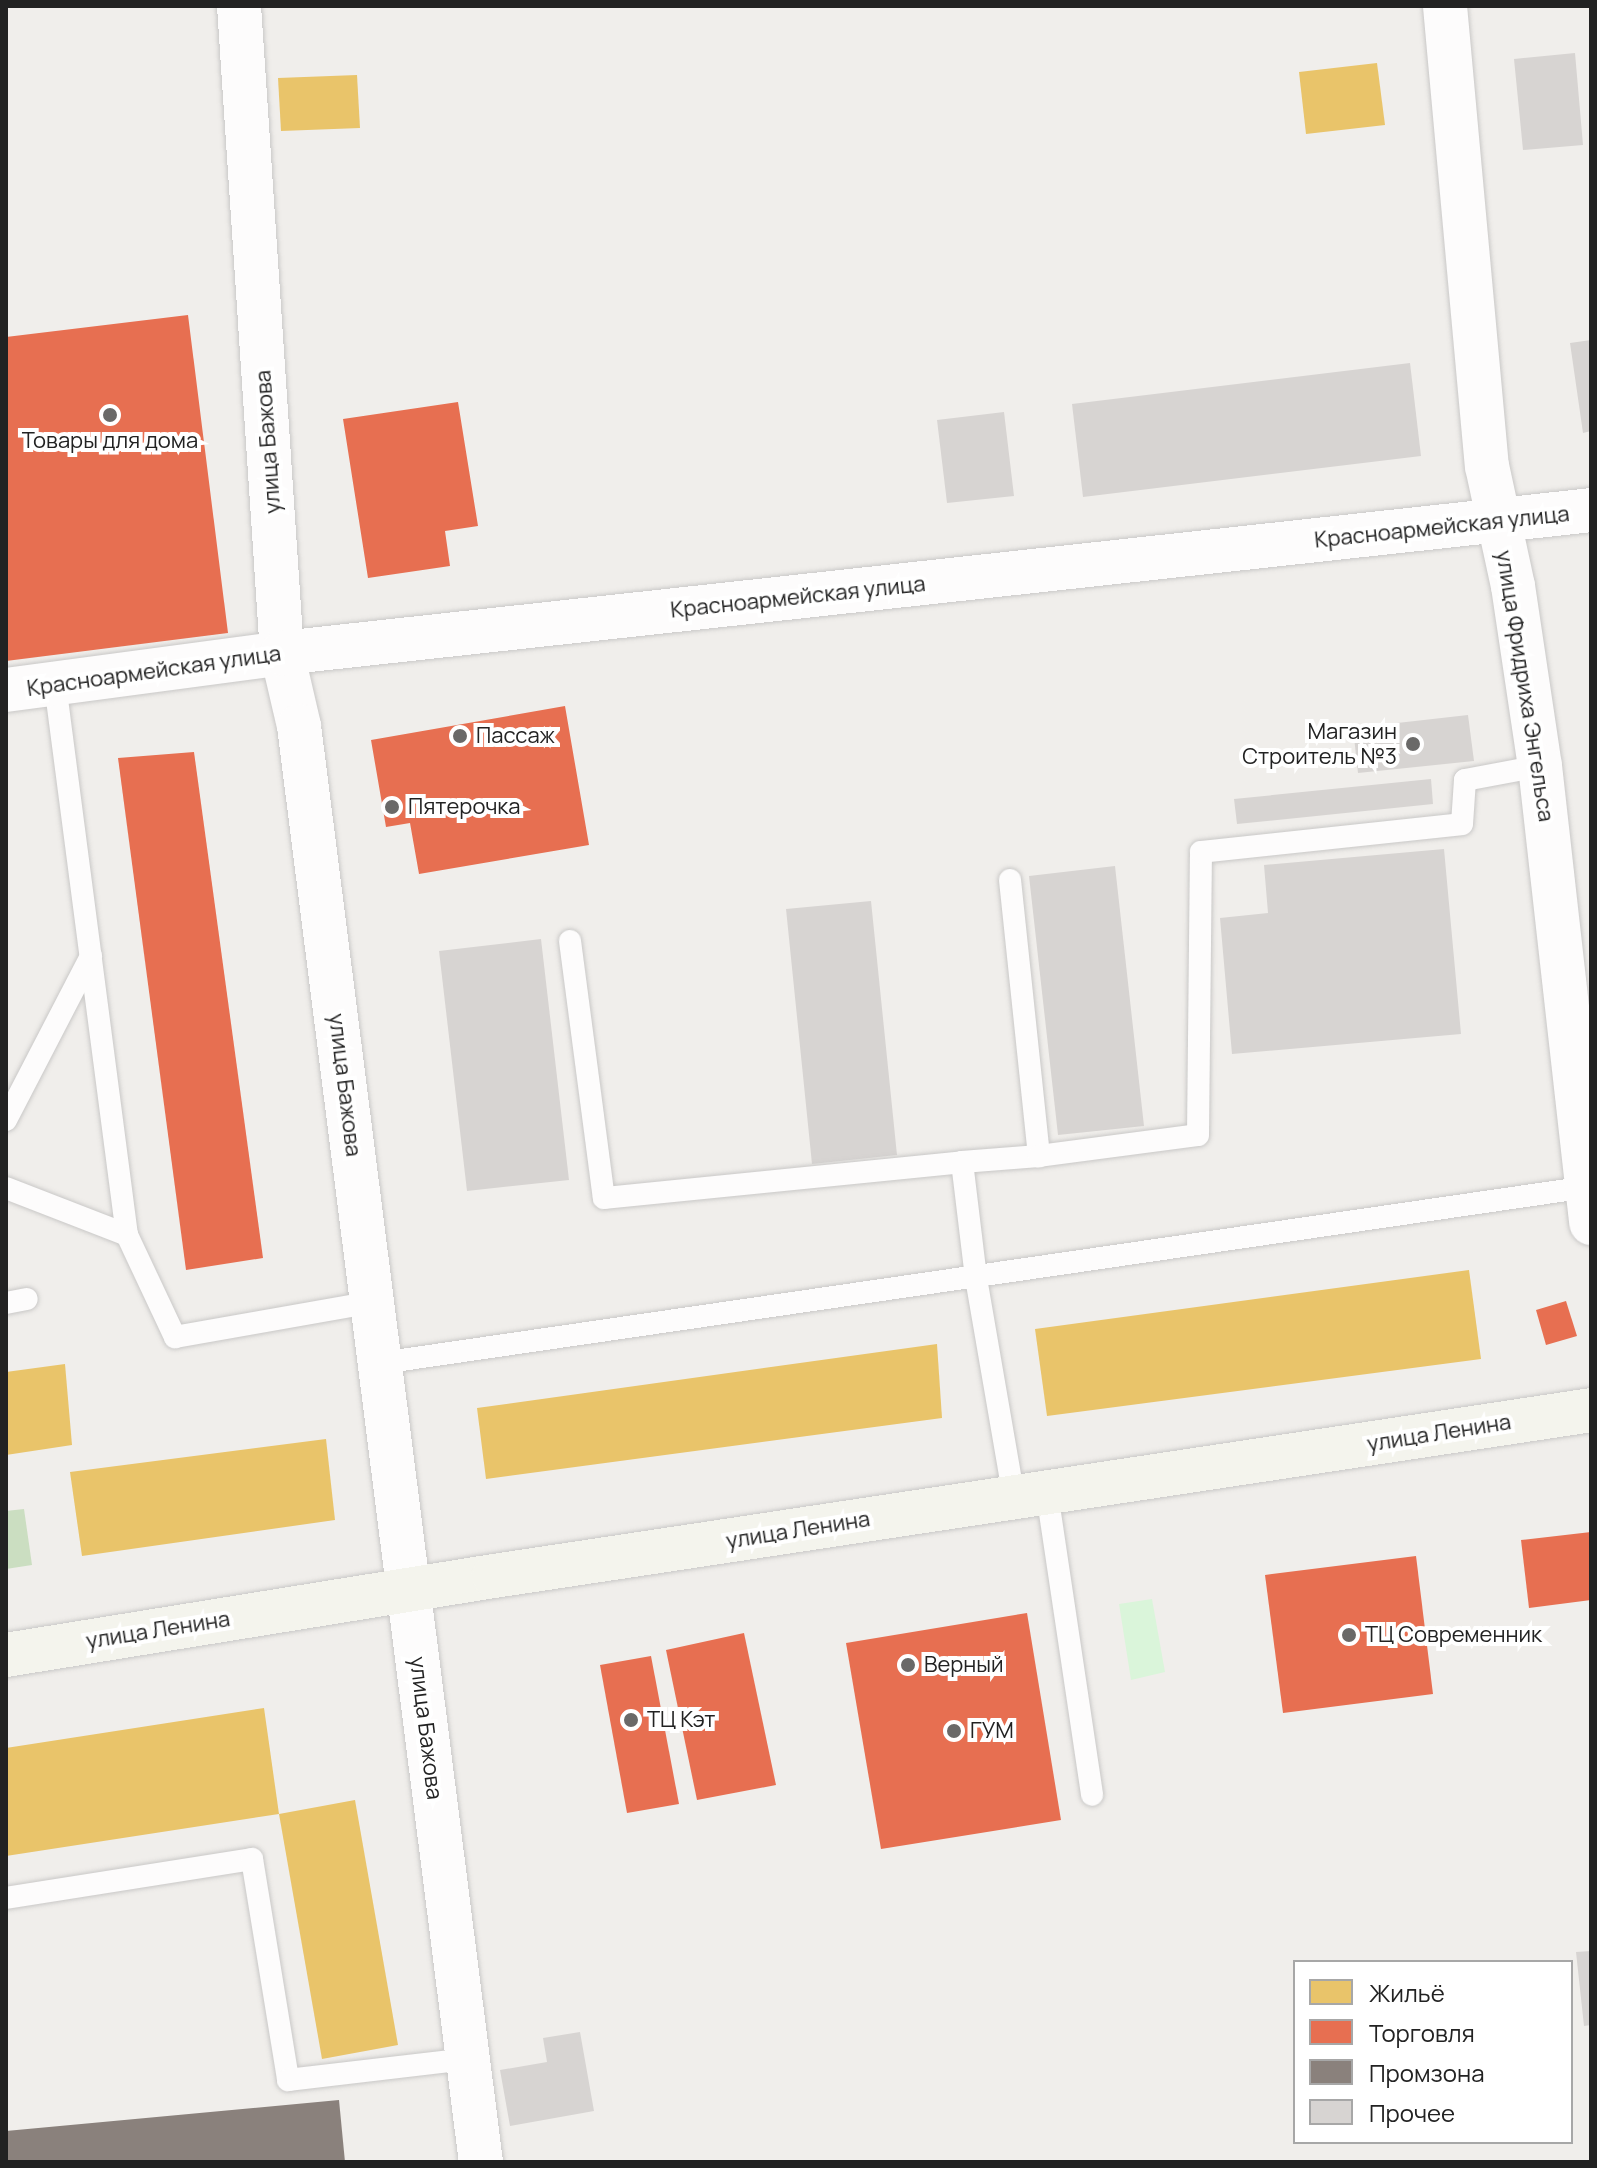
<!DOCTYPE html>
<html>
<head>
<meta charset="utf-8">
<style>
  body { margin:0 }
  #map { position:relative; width:1597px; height:2168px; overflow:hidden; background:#f0eeeb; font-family:Manrope,sans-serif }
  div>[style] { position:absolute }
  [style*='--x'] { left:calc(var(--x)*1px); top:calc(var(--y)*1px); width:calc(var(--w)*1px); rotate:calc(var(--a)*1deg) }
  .forest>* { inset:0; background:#cbdec1 }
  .park>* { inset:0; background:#daf5da }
  .homes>* { inset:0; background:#e9c46a }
  .shops>* { inset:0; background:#e76f51 }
  .industry>* { inset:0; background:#8a817c }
  .building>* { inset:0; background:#d7d4d2 }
  .roads { filter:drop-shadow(0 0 2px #c9c8c7) drop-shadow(0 0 2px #c9c8c7) }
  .lane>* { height:22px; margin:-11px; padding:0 11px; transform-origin:11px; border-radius:11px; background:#fdfcfc }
  .street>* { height:44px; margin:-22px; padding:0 22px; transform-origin:22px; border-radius:22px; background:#fdfcfc }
  .secondary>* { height:44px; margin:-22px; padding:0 22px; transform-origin:22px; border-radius:22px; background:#f4f4ed }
  .dots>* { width:22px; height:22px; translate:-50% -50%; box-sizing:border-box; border:4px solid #fff; border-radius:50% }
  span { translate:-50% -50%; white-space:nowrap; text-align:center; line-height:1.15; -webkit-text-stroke:8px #fff; paint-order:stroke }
  .poi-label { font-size:22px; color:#222 }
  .right { translate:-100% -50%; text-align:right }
  .left { translate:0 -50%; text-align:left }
  .street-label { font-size:22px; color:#222 }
  .frame { position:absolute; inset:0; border:8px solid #222; pointer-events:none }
  .legend { position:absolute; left:1293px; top:1960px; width:280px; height:184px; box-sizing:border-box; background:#fff; border:2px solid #a7a7a7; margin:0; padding:10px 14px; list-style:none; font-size:24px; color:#222 }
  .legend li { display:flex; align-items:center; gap:16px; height:40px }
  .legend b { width:40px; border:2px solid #a7a7a7 }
</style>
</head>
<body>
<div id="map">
  <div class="forest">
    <div style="clip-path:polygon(24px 1509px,32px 1565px,6px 1569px,6px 1511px)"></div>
  </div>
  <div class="park">
    <div style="clip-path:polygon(1152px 1599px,1165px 1672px,1131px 1680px,1119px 1604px)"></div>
  </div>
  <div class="homes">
    <div style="clip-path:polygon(1377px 63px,1385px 125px,1306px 134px,1299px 72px)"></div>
    <div style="clip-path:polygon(357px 75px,360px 128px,281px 131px,278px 78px)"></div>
    <div style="clip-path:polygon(1469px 1270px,1481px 1359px,1047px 1416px,1035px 1329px)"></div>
    <div style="clip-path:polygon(937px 1344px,942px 1418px,486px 1479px,477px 1408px)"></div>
    <div style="clip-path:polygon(65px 1364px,72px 1445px,6px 1455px,6px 1372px)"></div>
    <div style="clip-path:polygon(326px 1439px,335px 1520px,82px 1556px,70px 1472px)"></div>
    <div style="clip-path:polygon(264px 1708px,279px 1814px,6px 1856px,6px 1748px)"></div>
    <div style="clip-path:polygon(355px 1800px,398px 2045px,322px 2059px,279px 1814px)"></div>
  </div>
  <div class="shops">
    <div style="clip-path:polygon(188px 315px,228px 633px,6px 661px,6px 337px)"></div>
    <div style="clip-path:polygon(458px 402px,478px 526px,445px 531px,450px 566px,368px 578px,343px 419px)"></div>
    <div style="clip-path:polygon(565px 706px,589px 845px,419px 874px,410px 823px,386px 827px,371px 740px)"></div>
    <div style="clip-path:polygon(194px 752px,263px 1258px,186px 1270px,118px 758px)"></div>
    <div style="clip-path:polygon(1566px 1301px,1577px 1336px,1546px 1345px,1536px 1310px)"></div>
    <div style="clip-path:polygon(1591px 1532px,1591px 1600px,1529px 1608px,1521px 1540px)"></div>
    <div style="clip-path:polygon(1416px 1556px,1433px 1694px,1283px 1713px,1265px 1575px)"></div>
    <div style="clip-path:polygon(1027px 1613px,1061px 1820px,881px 1849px,846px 1643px)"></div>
    <div style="clip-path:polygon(744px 1633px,776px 1785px,697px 1800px,666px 1650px)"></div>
    <div style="clip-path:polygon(651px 1656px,679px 1804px,627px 1813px,600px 1665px)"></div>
  </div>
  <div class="industry">
    <div style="clip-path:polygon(339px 2100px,345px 2162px,6px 2162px,6px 2131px)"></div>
  </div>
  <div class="building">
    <div style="clip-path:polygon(1575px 53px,1583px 145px,1523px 150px,1514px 59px)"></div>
    <div style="clip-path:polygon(1591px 340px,1591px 431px,1583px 433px,1570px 343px)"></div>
    <div style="clip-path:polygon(1410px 363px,1421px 456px,1083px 497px,1072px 404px)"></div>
    <div style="clip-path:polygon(1004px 412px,1014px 496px,947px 503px,937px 420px)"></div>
    <div style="clip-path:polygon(1468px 715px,1474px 761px,1358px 773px,1353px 728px)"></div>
    <div style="clip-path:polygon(1431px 779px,1433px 804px,1237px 824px,1234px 799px)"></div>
    <div style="clip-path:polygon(1444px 849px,1461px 1034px,1232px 1054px,1220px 918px,1268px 913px,1264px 865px)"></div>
    <div style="clip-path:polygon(1115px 866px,1144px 1126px,1058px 1135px,1029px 876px)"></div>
    <div style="clip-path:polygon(871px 901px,897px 1155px,812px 1164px,786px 909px)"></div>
    <div style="clip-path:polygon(541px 939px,569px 1180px,467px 1191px,439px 951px)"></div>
    <div style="clip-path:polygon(1591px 1951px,1591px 2025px,1584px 2026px,1576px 1952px)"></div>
    <div style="clip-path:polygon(580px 2032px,594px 2111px,510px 2126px,500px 2070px,547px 2062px,543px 2038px)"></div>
  </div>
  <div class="roads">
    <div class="lane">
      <div style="--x:55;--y:684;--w:556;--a:82.56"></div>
      <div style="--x:127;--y:1235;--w:113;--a:64.8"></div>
      <div style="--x:175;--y:1337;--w:201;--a:-10"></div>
      <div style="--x:1010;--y:880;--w:278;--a:84"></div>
      <div style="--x:570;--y:941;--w:259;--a:82.5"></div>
      <div style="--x:604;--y:1198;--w:360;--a:-5.7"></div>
      <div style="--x:962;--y:1162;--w:117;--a:83.1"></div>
      <div style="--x:976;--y:1278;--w:222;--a:80.2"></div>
      <div style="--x:6;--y:1120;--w:185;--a:-62.6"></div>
      <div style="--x:962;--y:1162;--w:77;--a:-4.5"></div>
      <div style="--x:1039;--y:1156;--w:160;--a:-7.5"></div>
      <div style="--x:1198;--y:1135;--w:283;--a:-89.4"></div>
      <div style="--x:1201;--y:852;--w:262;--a:-6.1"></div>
      <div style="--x:1462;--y:824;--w:44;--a:-86.1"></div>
      <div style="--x:1465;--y:780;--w:76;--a:-10.6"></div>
      <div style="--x:6;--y:1188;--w:130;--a:21.2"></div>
      <div style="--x:6;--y:1303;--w:21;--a:-11"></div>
      <div style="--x:381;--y:1363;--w:1219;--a:-8.3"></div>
      <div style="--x:1047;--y:1493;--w:305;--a:81.5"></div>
      <div style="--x:6;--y:1898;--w:249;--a:-9"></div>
      <div style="--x:252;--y:1859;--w:224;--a:80.7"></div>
      <div style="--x:288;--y:2080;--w:181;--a:-6.7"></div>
    </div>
    <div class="street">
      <div style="--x:239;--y:6;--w:648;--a:86.2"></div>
      <div style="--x:282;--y:653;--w:75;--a:76.9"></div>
      <div style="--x:299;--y:726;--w:1447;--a:82.78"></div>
      <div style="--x:1445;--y:6;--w:462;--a:84.8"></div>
      <div style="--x:1487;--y:466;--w:123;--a:77.8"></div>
      <div style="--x:1513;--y:586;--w:182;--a:81.5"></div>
      <div style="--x:1540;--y:766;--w:460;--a:83.6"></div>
      <div style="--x:6;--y:690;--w:278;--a:-7.6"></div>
      <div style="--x:282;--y:653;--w:1317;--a:-6.23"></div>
    </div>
    <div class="secondary">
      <div style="--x:6;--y:1655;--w:494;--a:-9.2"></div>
      <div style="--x:494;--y:1576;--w:1109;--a:-8.6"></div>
    </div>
  </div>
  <div class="dots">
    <div style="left:110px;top:415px;background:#6a6968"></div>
    <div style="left:460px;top:736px;background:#6a6968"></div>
    <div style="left:1413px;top:744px;background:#6a6968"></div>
    <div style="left:392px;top:807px;background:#6a6968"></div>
    <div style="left:1349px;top:1635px;background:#6a6968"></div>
    <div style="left:908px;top:1665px;background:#6a6968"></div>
    <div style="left:631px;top:1720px;background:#6a6968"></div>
    <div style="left:954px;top:1731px;background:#6a6968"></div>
  </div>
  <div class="poi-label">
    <span style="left:110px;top:441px">Товары для дома</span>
    <span class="right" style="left:1397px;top:744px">Магазин<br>Строитель №3</span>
    <span class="left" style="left:476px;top:736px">Пассаж</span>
    <span class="left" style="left:408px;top:807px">Пятерочка</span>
    <span class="left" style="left:1365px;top:1635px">ТЦ Современник</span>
    <span class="left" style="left:924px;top:1665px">Верный</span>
    <span class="left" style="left:647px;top:1720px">ТЦ Кэт</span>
    <span class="left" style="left:970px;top:1731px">ГУМ</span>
  </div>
  <div class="street-label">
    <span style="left:268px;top:442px;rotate:-94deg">улица Бажова</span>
    <span style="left:1442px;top:527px;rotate:-6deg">Красноармейская улица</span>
    <span style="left:798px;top:597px;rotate:-6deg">Красноармейская улица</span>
    <span style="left:154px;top:671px;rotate:-8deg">Красноармейская улица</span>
    <span style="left:1525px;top:686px;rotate:81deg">улица Фридриха Энгельса</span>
    <span style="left:345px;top:1085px;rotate:83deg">улица Бажова</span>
    <span style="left:1439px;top:1433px;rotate:-9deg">улица Ленина</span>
    <span style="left:798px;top:1530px;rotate:-9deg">улица Ленина</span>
    <span style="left:158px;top:1630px;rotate:-9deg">улица Ленина</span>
    <span style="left:426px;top:1728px;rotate:83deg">улица Бажова</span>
  </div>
  <div class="frame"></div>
  <ul class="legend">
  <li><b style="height:22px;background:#e9c46a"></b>Жильё</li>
  <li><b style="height:22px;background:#e76f51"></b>Торговля</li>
  <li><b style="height:22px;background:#8a817c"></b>Промзона</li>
  <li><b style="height:22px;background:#d7d4d2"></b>Прочее</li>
  </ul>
</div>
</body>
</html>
